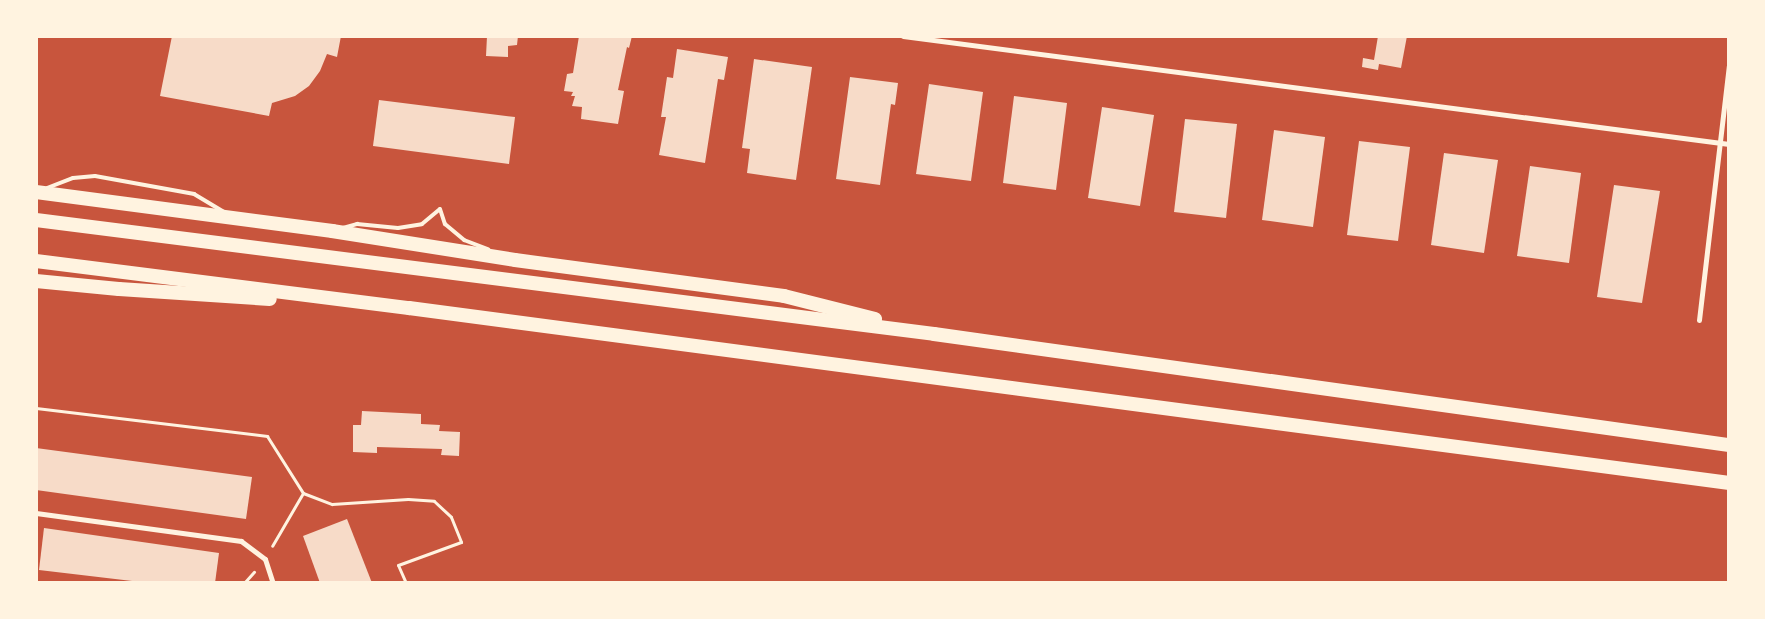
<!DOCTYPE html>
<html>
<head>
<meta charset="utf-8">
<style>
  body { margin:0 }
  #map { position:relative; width:1765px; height:619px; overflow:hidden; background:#c8553d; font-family:"Archivo Narrow",sans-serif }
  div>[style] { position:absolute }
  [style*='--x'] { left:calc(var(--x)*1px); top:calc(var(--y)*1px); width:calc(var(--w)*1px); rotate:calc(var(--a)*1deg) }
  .building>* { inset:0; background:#f7dbc8 }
  .path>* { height:3px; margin:-1.5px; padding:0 1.5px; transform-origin:1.5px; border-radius:1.5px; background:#fff3e0 }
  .service>* { height:4px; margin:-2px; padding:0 2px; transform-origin:2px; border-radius:2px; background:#fff3e0 }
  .minor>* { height:5px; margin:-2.5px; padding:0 2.5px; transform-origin:2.5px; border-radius:2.5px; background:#fff3e0 }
  .trunk>* { height:14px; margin:-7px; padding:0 7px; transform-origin:7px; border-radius:7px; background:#fff3e0 }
  span { translate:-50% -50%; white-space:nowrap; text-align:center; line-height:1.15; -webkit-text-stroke:4px #fff3e0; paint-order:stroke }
  .frame { position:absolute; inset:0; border:38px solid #fff3e0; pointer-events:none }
</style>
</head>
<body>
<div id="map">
  <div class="building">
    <div style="clip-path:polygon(172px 36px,341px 36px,337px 57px,327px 54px,320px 71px,309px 86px,295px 96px,272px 103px,269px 116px,160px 96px)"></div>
    <div style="clip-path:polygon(487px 36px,518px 36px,517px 45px,508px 46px,508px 57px,486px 56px)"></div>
    <div style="clip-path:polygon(579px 36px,632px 36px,629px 48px,627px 47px,618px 90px,624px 91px,618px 124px,581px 119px,582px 107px,572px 106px,575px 96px,571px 96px,573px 92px,564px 91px,567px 74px,573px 73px)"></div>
    <div style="clip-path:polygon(1378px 36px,1407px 36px,1401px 68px,1379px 64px,1378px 70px,1362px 67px,1363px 58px,1374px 60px)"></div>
    <div style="clip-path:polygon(677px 49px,728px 57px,724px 80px,718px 79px,705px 163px,659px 155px,666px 117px,661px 117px,667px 77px,673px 78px)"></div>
    <div style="clip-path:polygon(754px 59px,812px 67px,796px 180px,747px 173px,750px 149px,742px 148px)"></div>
    <div style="clip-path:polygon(850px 77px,898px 83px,895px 105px,891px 104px,880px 185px,836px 179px)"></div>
    <div style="clip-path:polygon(929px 84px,983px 92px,971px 181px,916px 174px)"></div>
    <div style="clip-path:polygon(1014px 96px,1067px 103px,1056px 190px,1003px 183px)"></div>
    <div style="clip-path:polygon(379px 100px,515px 117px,509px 164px,373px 146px)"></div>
    <div style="clip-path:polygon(1102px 107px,1154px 115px,1140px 206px,1088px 198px)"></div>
    <div style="clip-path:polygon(1185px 119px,1237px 124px,1226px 218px,1174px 212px)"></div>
    <div style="clip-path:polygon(1274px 130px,1325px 137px,1313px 227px,1262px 220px)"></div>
    <div style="clip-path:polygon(1359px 141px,1410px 147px,1398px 241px,1347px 235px)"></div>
    <div style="clip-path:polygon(1444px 153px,1498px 160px,1484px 253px,1431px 245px)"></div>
    <div style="clip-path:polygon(1530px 166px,1581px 173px,1569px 263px,1517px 256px)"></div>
    <div style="clip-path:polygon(1614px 185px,1660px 191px,1642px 303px,1597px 297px)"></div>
    <div style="clip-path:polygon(362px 411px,421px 414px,421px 424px,440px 425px,439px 431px,460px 432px,459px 456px,441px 455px,442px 449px,377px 447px,377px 453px,353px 452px,353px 425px,361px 425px)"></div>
    <div style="clip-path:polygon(36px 448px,252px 477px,246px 519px,36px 490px)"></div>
    <div style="clip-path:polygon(347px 519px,372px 583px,320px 583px,303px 536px)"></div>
    <div style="clip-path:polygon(44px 528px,219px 553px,215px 583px,149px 583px,39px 570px)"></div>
  </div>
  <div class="path">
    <div style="--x:36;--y:408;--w:233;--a:6.9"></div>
    <div style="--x:267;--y:436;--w:67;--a:57.7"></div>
    <div style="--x:303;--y:493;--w:61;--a:120.3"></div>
    <div style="--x:303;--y:493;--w:31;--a:21"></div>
    <div style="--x:332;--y:504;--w:76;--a:-3.8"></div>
    <div style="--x:408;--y:499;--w:26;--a:4"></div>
    <div style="--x:434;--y:501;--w:23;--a:43"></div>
    <div style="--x:451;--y:517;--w:27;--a:68"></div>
    <div style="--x:461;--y:542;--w:67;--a:159.9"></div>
    <div style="--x:398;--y:565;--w:20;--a:66"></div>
    <div style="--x:244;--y:583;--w:15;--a:-48"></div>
  </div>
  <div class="service">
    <div style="--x:47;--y:188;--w:28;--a:-21"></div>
    <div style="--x:73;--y:178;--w:22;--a:-5"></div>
    <div style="--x:95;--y:176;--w:101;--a:10.3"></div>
    <div style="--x:194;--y:194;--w:35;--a:31"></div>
    <div style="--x:343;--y:228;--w:15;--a:-16"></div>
    <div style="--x:357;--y:224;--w:41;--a:5.6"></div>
    <div style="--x:398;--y:228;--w:24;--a:-9"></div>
    <div style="--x:422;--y:224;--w:23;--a:-40"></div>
    <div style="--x:440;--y:209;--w:16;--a:72"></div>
    <div style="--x:445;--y:224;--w:25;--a:40"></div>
    <div style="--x:464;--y:240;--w:26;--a:21"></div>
  </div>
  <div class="minor">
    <div style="--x:903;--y:36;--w:833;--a:7.45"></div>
    <div style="--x:1699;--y:320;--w:256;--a:-83.3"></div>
    <div style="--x:36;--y:513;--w:207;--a:7.8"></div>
    <div style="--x:241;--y:541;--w:30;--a:37"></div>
    <div style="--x:265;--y:559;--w:25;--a:72"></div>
  </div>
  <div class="trunk">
    <div style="--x:36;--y:192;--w:299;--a:7.5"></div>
    <div style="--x:332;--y:231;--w:185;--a:9"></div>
    <div style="--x:515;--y:260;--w:271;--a:7.6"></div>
    <div style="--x:784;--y:296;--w:94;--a:14.2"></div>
    <div style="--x:36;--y:220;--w:905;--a:7.23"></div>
    <div style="--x:934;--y:334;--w:803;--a:7.95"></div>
    <div style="--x:36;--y:261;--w:376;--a:7.2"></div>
    <div style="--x:409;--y:308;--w:1332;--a:7.55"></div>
    <div style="--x:36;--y:281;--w:83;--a:5.5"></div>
    <div style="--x:119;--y:289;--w:151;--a:3.8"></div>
  </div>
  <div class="frame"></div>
</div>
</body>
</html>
